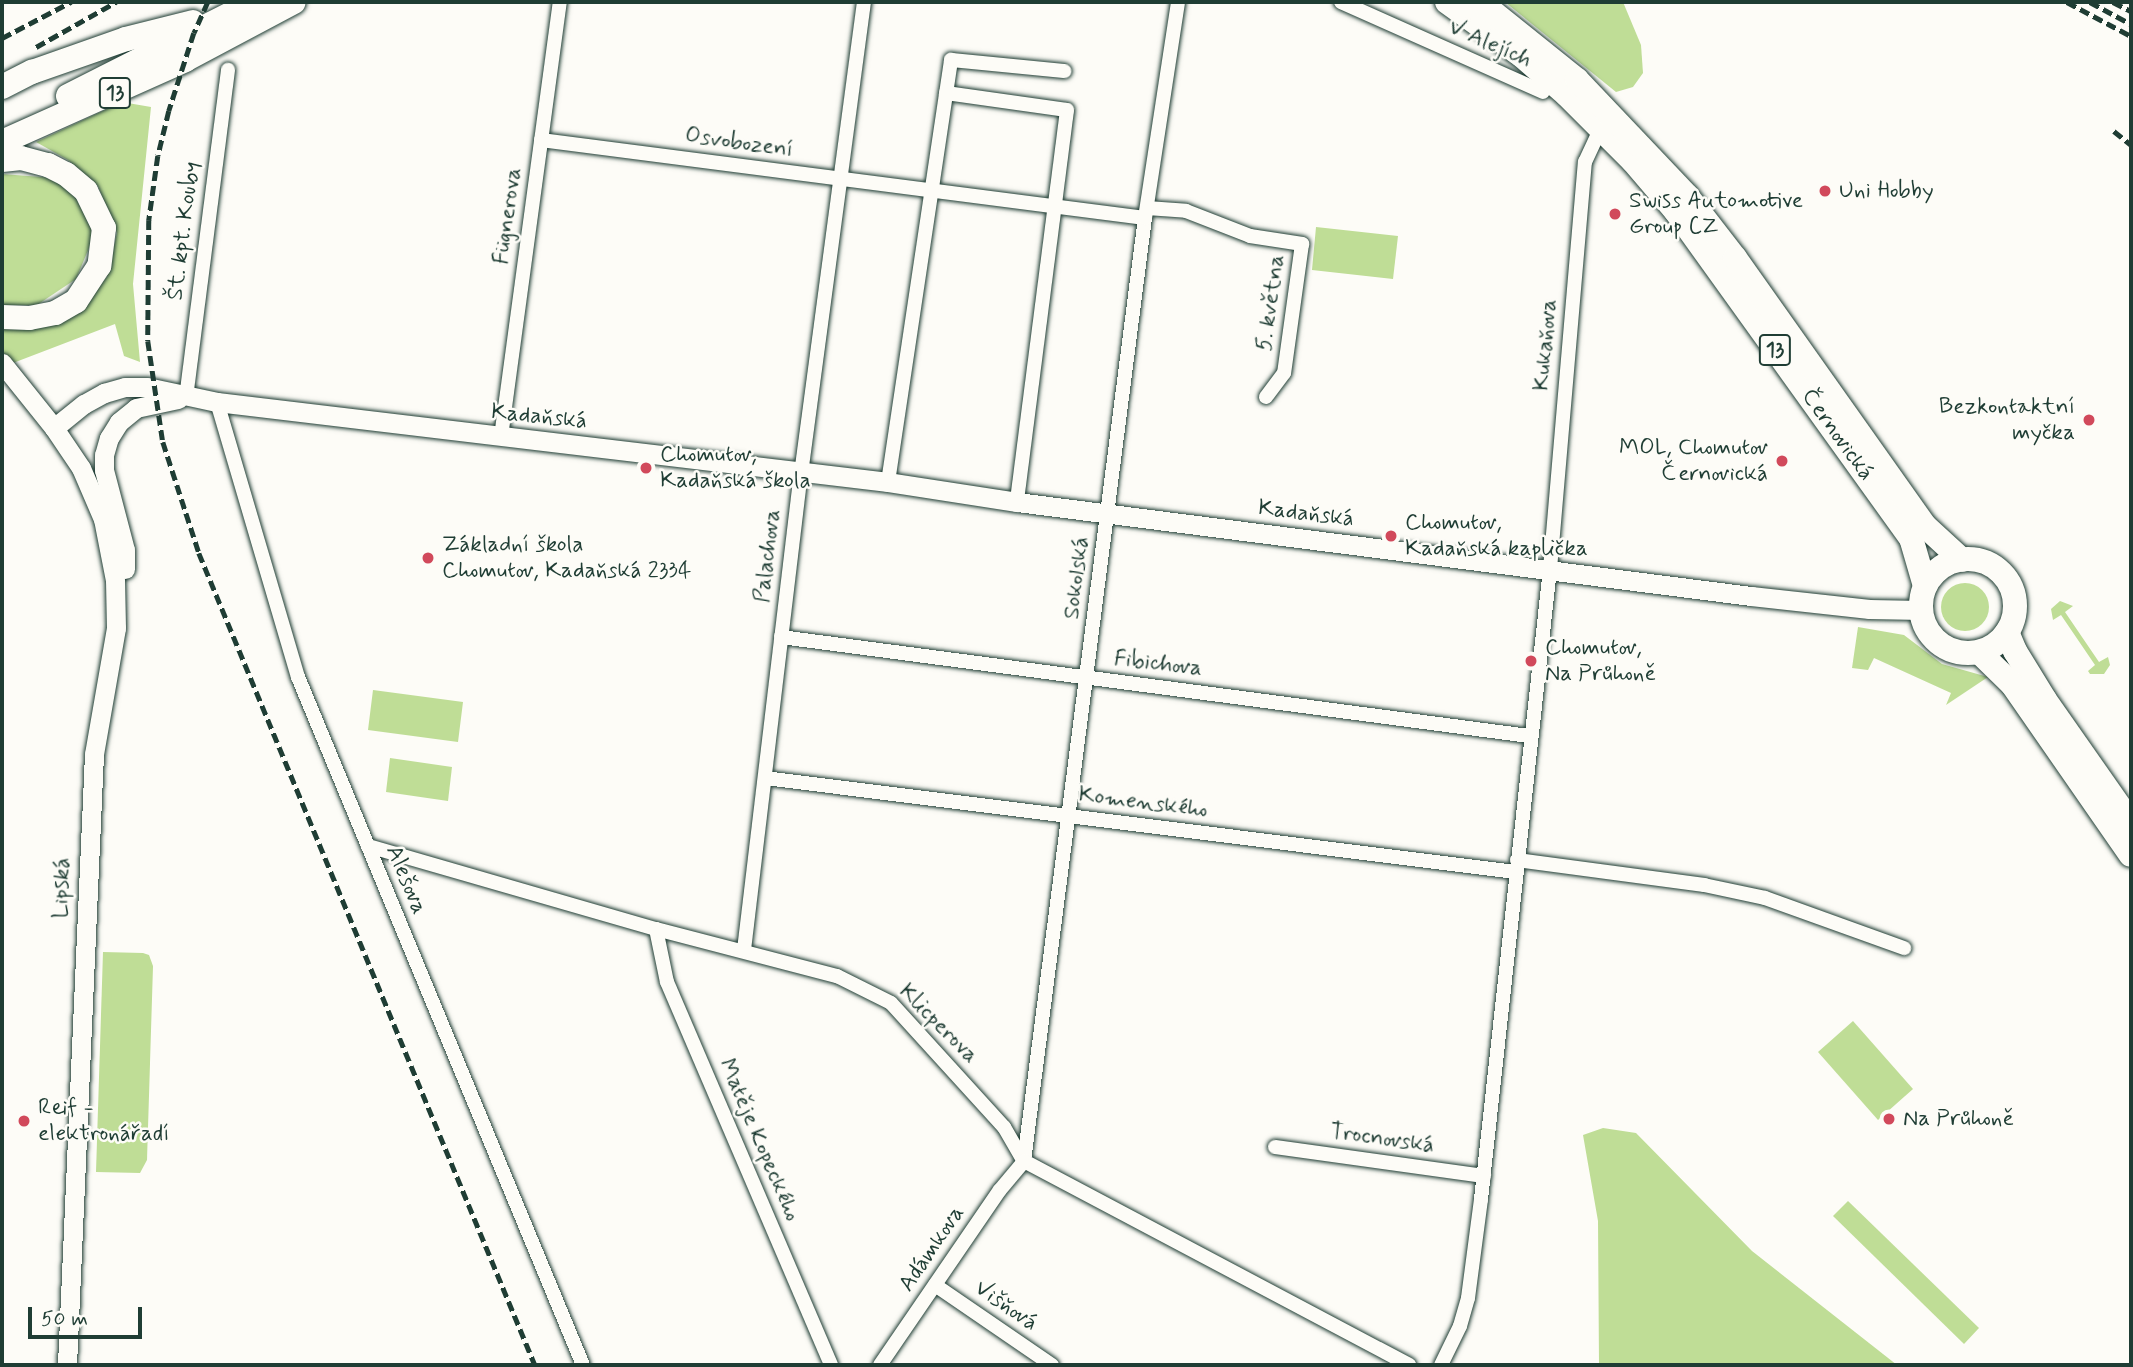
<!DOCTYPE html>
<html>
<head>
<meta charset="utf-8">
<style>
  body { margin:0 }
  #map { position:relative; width:2133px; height:1367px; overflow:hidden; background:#fdfcf7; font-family:Mynerve,sans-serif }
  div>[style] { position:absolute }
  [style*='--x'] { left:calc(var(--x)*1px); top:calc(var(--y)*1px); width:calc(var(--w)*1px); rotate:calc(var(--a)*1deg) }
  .green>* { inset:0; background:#bfdd96 }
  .round { border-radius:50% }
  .roads { filter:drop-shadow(0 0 2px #1f3d34) drop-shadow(0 0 2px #1f3d34) }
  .street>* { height:14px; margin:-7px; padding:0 7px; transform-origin:7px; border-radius:7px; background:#fdfcf7 }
  .secondary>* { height:19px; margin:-9.5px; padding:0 9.5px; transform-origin:9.5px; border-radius:9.5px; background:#fdfcf7 }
  .highway>* { height:24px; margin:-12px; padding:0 12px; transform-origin:12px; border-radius:12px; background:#fdfcf7 }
  .highway>.ring { margin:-12px; padding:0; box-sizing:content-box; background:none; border:24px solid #fdfcf7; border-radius:50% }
  .rail>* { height:4.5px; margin-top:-2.25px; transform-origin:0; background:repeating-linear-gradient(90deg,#1f3d34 0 10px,transparent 0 15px) }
  .dots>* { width:19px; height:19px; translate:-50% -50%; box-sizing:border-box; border:4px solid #fdfcf7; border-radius:50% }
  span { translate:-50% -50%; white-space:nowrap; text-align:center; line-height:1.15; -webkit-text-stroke:5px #fdfcf7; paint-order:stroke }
  .shield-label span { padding:2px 5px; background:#fdfcf7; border:2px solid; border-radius:5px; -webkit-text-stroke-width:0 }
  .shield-label { font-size:21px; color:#1f3d34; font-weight:700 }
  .street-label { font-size:23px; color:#1f3d34 }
  .poi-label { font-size:23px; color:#1f3d34 }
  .left { translate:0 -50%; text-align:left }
  .right { translate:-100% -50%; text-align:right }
  .frame { position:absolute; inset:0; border:4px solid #1f3d34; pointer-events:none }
  .scale { position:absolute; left:28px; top:1307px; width:114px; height:32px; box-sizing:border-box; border:4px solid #1f3d34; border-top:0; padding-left:9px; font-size:21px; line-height:24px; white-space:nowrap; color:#1f3d34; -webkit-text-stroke:5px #fdfcf7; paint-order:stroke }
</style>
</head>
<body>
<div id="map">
  <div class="green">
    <div style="clip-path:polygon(1505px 2px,1623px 2px,1641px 45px,1643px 73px,1633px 87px,1616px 92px)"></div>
    <div style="clip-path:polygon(122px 102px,151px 107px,133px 284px,140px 362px,124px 356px,115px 324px,13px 363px,2px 351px,2px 325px,71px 316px,107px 277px,117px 233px,98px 186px,68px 160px,36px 142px)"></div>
    <div style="clip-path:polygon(2px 174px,54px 178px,80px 202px,94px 236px,76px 279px,37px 305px,2px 305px)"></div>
    <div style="clip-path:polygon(1316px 227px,1398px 236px,1393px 279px,1312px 270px)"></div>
    <div class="round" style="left:1941px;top:583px;width:48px;height:48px"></div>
    <div style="clip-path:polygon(2060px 601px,2073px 606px,2065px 612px,2099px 662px,2108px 657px,2110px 665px,2104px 674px,2090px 674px,2088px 671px,2095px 665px,2061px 615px,2053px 620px,2051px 609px)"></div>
    <div style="clip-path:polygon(1858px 627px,1904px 635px,1942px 664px,1988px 677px,1946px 705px,1951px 693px,1874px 658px,1868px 670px,1852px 668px)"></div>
    <div style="clip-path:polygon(373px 690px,463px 702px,458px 742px,368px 730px)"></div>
    <div style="clip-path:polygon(390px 758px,452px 767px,448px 801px,386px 792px)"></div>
    <div style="clip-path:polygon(103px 952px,143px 953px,149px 955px,153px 966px,147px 1160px,140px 1173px,96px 1172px)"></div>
    <div style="clip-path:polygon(1853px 1021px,1913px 1089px,1878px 1120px,1818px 1052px)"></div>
    <div style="clip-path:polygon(1603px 1128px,1636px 1133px,1752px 1251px,1897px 1365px,1599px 1365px,1598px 1221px,1583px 1135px)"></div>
    <div style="clip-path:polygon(1848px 1201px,1979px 1328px,1964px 1344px,1833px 1216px)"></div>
  </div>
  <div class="roads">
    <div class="street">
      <div style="--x:1341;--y:2;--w:221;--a:24"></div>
      <div style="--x:946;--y:93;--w:122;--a:8"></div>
      <div style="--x:1067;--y:110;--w:395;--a:97.3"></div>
      <div style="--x:541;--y:140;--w:609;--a:7.36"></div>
      <div style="--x:1147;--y:208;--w:39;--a:4"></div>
      <div style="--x:1186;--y:211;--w:69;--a:21.3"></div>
      <div style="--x:1250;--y:236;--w:53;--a:8.7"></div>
      <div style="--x:1302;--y:244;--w:130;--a:97.9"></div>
      <div style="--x:1284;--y:373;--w:30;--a:127"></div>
      <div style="--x:186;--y:398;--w:331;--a:-82.7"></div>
      <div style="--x:217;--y:402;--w:287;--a:73.6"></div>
      <div style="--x:298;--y:677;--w:745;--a:67.5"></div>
      <div style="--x:501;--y:437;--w:439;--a:-82.3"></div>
      <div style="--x:888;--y:482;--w:427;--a:-81.5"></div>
      <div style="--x:951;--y:60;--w:114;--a:5.6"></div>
      <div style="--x:781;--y:637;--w:755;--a:7.54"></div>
      <div style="--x:765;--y:778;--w:756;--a:7.14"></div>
      <div style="--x:368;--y:846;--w:300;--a:16.1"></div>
      <div style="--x:656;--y:929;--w:187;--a:14.6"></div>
      <div style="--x:837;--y:976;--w:60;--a:26.6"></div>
      <div style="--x:891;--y:1003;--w:168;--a:47.7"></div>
      <div style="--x:1004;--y:1127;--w:39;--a:60"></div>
      <div style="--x:1024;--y:1161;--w:436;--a:27.9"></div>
      <div style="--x:1517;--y:860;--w:189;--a:7.6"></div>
      <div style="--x:1704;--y:885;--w:62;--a:12"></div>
      <div style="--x:1765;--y:898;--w:148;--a:19.8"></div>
      <div style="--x:656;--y:929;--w:54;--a:78.3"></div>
      <div style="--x:667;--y:982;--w:417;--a:66.8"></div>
      <div style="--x:744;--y:950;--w:479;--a:-83.2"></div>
      <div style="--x:801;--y:474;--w:476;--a:-82.4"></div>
      <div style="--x:1275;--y:1147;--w:211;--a:7.9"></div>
      <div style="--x:1024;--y:1161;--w:951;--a:-82.69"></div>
      <div style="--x:1145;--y:218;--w:219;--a:-81.3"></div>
      <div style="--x:935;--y:1285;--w:142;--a:34.4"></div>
      <div style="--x:880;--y:1365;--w:212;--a:-55.6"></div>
      <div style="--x:1000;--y:1190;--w:38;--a:-50"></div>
      <div style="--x:1441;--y:1365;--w:43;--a:-64"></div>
      <div style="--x:1460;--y:1326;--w:29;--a:-74"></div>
      <div style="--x:1468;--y:1298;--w:100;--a:-82.5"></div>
      <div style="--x:1481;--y:1199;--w:634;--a:-83.75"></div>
      <div style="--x:1550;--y:569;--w:409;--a:-85.1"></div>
      <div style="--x:1585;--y:162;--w:38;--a:-65"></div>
    </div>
    <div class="secondary">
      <div style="--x:2;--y:363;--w:83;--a:51.3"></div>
      <div style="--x:54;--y:428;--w:48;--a:56"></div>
      <div style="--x:81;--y:468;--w:56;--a:66.7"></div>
      <div style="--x:103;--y:519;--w:62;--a:78.9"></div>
      <div style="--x:115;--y:580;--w:48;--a:88.8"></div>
      <div style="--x:116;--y:628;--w:128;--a:99.9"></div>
      <div style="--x:94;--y:754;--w:612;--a:92.53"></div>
      <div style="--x:54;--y:428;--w:38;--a:-39"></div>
      <div style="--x:84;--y:404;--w:23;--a:-29"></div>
      <div style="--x:104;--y:393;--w:22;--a:-16"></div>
      <div style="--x:125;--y:387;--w:22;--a:0"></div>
      <div style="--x:147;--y:387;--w:72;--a:12.1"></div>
      <div style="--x:217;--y:402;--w:676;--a:6.8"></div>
      <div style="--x:888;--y:482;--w:131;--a:8.8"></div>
      <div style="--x:1017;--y:502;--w:740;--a:7.3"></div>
      <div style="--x:1751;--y:596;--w:119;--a:6.3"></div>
      <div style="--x:1869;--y:609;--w:53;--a:1.1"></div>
      <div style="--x:125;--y:569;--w:19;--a:-90"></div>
      <div style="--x:125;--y:550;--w:83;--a:-104.7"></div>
      <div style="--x:104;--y:470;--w:15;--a:-90"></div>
      <div style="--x:104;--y:455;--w:18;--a:-74"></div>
      <div style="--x:109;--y:438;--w:19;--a:-58"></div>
      <div style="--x:119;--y:422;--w:22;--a:-39"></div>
      <div style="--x:136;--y:408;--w:43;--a:-12.1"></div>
    </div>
    <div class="highway">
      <div style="--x:1447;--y:2;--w:91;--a:35.6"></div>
      <div style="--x:1521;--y:55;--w:61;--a:41"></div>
      <div style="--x:1567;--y:95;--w:93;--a:45"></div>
      <div style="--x:1633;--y:161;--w:65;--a:49.4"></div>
      <div style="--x:1675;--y:210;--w:404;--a:54.3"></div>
      <div style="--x:1911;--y:538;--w:50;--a:73.7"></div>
      <div style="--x:1480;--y:2;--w:124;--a:38.8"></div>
      <div style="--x:1577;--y:80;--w:160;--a:46.5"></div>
      <div style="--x:1687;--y:196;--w:78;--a:52.3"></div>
      <div style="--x:1735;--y:258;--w:329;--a:54.7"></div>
      <div style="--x:1925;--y:526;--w:50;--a:42.6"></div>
      <div style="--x:2;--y:87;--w:34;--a:-27"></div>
      <div style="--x:32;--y:72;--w:100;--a:-19.3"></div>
      <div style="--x:126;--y:39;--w:69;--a:-14.2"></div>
      <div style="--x:68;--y:96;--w:208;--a:-26.8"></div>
      <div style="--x:2;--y:142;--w:201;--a:-24.1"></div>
      <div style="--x:185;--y:60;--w:123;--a:-28"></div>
      <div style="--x:2;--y:160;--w:19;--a:-6"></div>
      <div style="--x:21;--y:158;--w:28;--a:15"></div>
      <div style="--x:48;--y:165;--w:20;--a:27"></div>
      <div style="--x:66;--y:174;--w:26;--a:40"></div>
      <div style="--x:86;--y:191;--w:41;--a:64.1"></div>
      <div style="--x:104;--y:228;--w:38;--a:97"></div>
      <div style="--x:99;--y:266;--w:42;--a:123.3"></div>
      <div style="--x:76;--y:301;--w:24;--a:150"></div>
      <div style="--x:55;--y:313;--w:26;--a:169"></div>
      <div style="--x:29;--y:318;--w:27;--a:-178"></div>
      <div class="ring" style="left:1921px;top:559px;width:70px;height:70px"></div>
      <div style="--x:2007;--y:632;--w:21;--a:67"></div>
      <div style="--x:2015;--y:651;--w:57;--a:58.5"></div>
      <div style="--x:2045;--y:700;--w:150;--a:55"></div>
      <div style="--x:1979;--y:652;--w:46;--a:44.1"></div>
      <div style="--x:2012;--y:684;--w:208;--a:55.2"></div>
    </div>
  </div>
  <div class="rail">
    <div style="--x:208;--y:2;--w:34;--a:114"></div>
    <div style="--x:194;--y:33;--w:82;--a:107.8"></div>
    <div style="--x:169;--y:111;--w:46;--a:103.7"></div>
    <div style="--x:158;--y:156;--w:65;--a:98"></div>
    <div style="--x:149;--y:220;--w:121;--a:90.5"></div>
    <div style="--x:148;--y:341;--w:102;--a:81.6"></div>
    <div style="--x:163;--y:442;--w:117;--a:72"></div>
    <div style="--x:199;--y:553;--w:879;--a:67.52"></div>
    <div style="--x:2067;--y:2;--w:72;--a:28"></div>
    <div style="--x:2090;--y:2;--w:47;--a:28.2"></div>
    <div style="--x:2113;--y:2;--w:20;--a:27"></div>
    <div style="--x:2;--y:38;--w:78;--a:-27.6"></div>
    <div style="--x:36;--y:47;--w:92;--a:-29.4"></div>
    <div style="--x:2114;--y:131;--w:22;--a:39"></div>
  </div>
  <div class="dots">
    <div style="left:1825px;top:191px;background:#d1495b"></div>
    <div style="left:1615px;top:214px;background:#d1495b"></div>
    <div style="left:2089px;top:420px;background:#d1495b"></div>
    <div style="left:1782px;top:461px;background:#d1495b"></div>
    <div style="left:646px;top:468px;background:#d1495b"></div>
    <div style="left:1391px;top:536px;background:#d1495b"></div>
    <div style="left:428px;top:558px;background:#d1495b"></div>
    <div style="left:1531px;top:661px;background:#d1495b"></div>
    <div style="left:1889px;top:1119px;background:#d1495b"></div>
    <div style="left:24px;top:1121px;background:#d1495b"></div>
  </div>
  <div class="shield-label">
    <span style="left:115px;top:93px">13</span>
    <span style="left:1775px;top:350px">13</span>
  </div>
  <div class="street-label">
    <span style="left:1490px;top:44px;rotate:24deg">V Alejích</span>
    <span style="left:739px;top:143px;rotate:8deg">Osvobození</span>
    <span style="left:508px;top:216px;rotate:-82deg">Fügnerova</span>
    <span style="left:184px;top:231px;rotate:-83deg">Št. kpt. Kouby</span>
    <span style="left:1271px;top:303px;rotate:-82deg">5. května</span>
    <span style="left:1546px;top:345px;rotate:-85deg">Kukaňova</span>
    <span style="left:539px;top:417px;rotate:6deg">Kadaňská</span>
    <span style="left:1837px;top:435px;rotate:54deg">Černovická</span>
    <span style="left:1306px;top:514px;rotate:7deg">Kadaňská</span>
    <span style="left:768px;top:556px;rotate:-83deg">Palachova</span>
    <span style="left:1077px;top:578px;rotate:-83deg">Sokolská</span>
    <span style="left:1158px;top:664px;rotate:7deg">Fibichova</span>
    <span style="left:1143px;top:803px;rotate:7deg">Komenského</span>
    <span style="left:406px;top:880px;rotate:67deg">Alešova</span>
    <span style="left:62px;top:888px;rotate:-88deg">Lipská</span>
    <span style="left:938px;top:1024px;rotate:45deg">Klicperova</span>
    <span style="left:1382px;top:1139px;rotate:8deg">Trocnovská</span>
    <span style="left:759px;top:1140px;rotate:67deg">Matěje Kopeckého</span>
    <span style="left:932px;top:1249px;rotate:-56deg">Adámkova</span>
    <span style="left:1006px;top:1306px;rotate:35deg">Višňová</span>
  </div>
  <div class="poi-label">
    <span class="left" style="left:1839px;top:191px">Uni Hobby</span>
    <span class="left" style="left:1629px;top:214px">Swiss Automotive<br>Group CZ</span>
    <span class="right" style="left:2075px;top:420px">Bezkontaktní<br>myčka</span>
    <span class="right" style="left:1768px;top:461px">MOL, Chomutov<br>Černovická</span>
    <span class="left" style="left:660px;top:468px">Chomutov,<br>Kadaňská škola</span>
    <span class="left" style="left:1405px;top:536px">Chomutov,<br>Kadaňská kaplička</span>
    <span class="left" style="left:442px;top:558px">Základní škola<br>Chomutov, Kadaňská 2334</span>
    <span class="left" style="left:1545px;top:661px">Chomutov,<br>Na Průhoně</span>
    <span class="left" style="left:38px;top:1121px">Reif -<br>elektronářadí</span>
    <span class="left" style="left:1903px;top:1119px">Na Průhoně</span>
  </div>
  <div class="frame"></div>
  <div class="scale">50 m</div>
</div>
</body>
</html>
